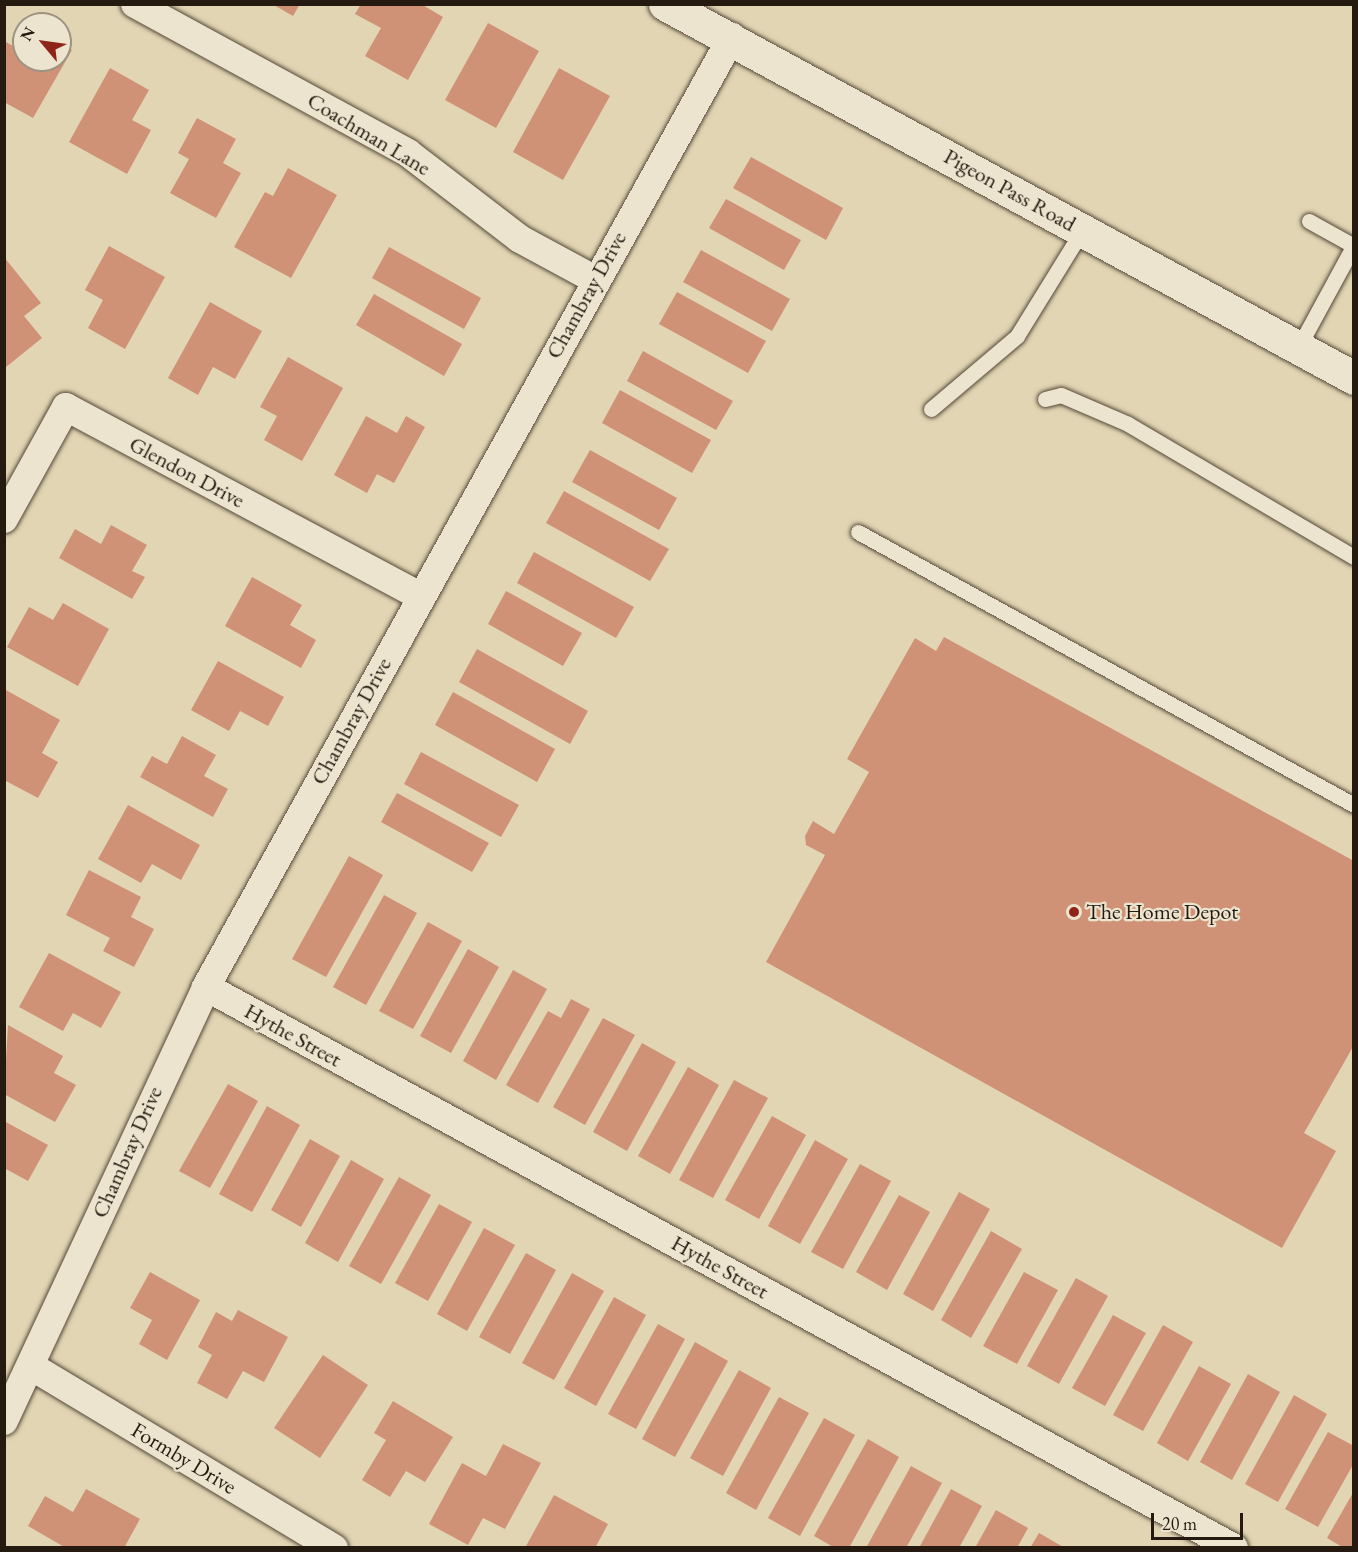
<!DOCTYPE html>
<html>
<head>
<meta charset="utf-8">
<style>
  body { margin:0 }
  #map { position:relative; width:1358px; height:1552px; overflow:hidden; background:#e2d5b3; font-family:"EB Garamond",serif }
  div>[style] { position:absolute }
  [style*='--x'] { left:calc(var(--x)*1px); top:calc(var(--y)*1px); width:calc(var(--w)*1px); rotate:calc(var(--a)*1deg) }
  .building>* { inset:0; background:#cf9277 }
  .roads { filter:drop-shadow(0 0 2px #544939) drop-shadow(0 0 2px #544939) }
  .service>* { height:15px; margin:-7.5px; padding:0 7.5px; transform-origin:7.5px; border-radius:7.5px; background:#ece4ce }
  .minor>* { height:28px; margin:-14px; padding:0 14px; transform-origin:14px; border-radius:14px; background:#ece4ce }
  .secondary>* { height:33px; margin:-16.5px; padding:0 16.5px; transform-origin:16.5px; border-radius:16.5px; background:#ece4ce }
  .dots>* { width:16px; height:16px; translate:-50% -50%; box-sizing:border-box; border:3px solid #ece4ce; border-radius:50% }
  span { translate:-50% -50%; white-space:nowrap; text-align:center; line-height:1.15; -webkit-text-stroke:4.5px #ece4ce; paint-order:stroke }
  .street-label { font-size:22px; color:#241a10 }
  .poi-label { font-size:22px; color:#241a10 }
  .left { translate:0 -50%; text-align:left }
  .frame { position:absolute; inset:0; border:6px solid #241a10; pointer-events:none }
  .north { position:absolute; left:12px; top:12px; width:60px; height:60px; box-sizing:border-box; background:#ece4ce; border:2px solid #9c9382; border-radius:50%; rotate:299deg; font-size:16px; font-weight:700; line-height:24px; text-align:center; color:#241a10 }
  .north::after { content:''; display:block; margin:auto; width:21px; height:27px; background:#8f2418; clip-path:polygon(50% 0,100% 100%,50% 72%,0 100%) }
  .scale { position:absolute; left:1151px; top:1513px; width:92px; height:27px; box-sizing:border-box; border:3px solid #241a10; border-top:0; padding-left:8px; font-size:18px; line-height:21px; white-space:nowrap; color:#241a10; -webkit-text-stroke:4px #ece4ce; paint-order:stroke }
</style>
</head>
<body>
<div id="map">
  <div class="building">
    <div style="clip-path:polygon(272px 4px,300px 4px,293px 16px)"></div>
    <div style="clip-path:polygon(361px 4px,421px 4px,443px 17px,408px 80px,365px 56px,381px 28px,355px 14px)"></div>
    <div style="clip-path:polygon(488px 23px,539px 51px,496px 128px,445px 100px)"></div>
    <div style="clip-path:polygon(6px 42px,24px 52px,24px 60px,60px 60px,60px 43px,72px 50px,33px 118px,4px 102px)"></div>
    <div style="clip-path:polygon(110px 68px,149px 90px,132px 120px,151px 130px,127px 174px,69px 142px)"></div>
    <div style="clip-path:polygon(559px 68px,610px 96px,563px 180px,513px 152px)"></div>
    <div style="clip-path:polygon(197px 118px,236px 139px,223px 163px,241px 173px,216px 218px,170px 193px,189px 159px,178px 153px)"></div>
    <div style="clip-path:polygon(751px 157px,843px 208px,826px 240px,733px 188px)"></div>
    <div style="clip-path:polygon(288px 168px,337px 195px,291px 278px,234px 247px,265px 192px,273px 196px)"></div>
    <div style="clip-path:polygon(726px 199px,801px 240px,784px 270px,709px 228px)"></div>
    <div style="clip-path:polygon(109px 246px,165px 277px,125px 349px,88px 328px,103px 300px,85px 290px)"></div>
    <div style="clip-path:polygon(389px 247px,481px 298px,464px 329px,372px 278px)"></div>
    <div style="clip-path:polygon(701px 250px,790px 299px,772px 331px,683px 282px)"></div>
    <div style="clip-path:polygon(4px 257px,41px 303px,24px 316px,42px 338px,6px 367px)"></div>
    <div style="clip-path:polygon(677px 292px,766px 341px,748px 373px,659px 324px)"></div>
    <div style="clip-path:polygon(374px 294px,462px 344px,444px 376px,356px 325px)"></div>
    <div style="clip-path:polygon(210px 302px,262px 331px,235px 379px,213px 367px,198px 395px,168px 378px)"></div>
    <div style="clip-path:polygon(643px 351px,733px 401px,716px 430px,627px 381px)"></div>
    <div style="clip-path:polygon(288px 357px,343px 388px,302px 461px,264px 440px,277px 416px,260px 407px)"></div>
    <div style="clip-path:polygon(620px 390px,711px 440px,692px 473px,602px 423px)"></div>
    <div style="clip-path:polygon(366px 416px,397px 433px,406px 416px,425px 427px,394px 483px,377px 474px,367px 493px,334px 475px)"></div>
    <div style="clip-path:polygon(590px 450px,677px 498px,659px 530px,572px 482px)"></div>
    <div style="clip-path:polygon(564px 491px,669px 549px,650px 581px,546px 523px)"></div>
    <div style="clip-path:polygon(111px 525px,147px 545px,132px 571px,145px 577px,132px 599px,59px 558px,75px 529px,101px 544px)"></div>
    <div style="clip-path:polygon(534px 552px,634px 607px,616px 638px,517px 583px)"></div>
    <div style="clip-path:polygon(252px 577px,302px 605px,290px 625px,316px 640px,301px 668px,225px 626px)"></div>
    <div style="clip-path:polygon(506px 591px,582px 633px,563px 666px,488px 624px)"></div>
    <div style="clip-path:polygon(63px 603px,109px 629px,78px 686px,7px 647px,29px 607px,53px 620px)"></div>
    <div style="clip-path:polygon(944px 637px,1354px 861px,1354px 1045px,1304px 1133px,1336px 1151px,1282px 1248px,766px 962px,825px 855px,806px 845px,805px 836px,813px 821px,834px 834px,869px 772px,847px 759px,915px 638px,936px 651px)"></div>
    <div style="clip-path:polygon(477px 649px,588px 711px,570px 744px,459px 682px)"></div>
    <div style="clip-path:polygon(218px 661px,284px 697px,268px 726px,240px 711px,229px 731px,191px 710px)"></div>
    <div style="clip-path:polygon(4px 689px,60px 720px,42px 753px,58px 762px,38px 798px,4px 780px)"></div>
    <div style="clip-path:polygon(453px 692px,555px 749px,537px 782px,435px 725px)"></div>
    <div style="clip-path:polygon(182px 736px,216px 755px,204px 776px,228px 789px,213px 817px,140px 777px,152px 756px,167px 764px)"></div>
    <div style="clip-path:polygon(421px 752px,519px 805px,501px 837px,404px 784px)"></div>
    <div style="clip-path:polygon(397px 793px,489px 843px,472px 872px,381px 822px)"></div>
    <div style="clip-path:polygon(128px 805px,200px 845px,181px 880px,152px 864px,141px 883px,98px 859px)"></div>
    <div style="clip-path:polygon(349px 856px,383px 875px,326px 977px,292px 959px)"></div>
    <div style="clip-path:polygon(89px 870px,141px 897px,131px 917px,154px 929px,134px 967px,103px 951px,110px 938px,66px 915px)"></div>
    <div style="clip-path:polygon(384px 895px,417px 913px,366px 1005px,333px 987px)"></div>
    <div style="clip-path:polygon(428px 922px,462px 941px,413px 1029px,379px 1011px)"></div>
    <div style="clip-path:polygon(468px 949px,499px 967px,451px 1053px,420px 1036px)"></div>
    <div style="clip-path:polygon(49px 953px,121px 992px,101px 1028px,73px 1013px,63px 1031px,19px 1007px)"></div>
    <div style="clip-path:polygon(513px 970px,547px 989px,496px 1080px,463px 1061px)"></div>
    <div style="clip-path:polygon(571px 999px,590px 1009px,538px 1103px,506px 1085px,548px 1011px,561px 1018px)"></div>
    <div style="clip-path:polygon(603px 1018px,635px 1035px,585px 1125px,553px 1107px)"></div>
    <div style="clip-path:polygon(8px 1025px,63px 1056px,54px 1073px,76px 1085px,55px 1122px,4px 1094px)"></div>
    <div style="clip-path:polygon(642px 1043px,676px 1062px,627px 1151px,593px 1132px)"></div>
    <div style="clip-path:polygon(688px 1067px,719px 1085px,670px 1174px,638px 1156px)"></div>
    <div style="clip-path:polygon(734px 1080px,768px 1098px,713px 1198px,679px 1180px)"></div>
    <div style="clip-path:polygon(228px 1084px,258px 1101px,210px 1188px,179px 1171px)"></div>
    <div style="clip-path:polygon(267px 1106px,300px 1125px,252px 1212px,219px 1194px)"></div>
    <div style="clip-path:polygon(772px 1116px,806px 1135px,759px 1219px,725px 1200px)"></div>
    <div style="clip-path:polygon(4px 1121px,48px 1145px,28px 1181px,4px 1168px)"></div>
    <div style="clip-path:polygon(310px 1139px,340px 1156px,301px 1227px,271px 1210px)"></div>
    <div style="clip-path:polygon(815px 1140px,848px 1159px,800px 1244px,768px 1226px)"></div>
    <div style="clip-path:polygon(351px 1160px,384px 1179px,338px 1262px,305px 1243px)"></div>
    <div style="clip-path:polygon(860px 1164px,891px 1181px,843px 1269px,811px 1252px)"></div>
    <div style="clip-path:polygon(399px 1177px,431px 1195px,381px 1284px,349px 1266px)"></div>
    <div style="clip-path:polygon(959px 1192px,990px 1209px,933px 1311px,903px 1294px)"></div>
    <div style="clip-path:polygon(899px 1195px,930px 1212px,887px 1290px,856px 1272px)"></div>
    <div style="clip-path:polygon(439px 1204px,472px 1222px,428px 1301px,395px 1283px)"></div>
    <div style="clip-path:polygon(484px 1228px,515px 1245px,467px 1331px,437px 1314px)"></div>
    <div style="clip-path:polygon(991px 1231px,1022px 1249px,971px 1338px,941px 1320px)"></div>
    <div style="clip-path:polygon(526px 1253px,556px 1270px,510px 1354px,479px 1337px)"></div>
    <div style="clip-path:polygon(150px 1272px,200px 1300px,167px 1360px,139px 1344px,152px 1320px,130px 1308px)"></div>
    <div style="clip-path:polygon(1024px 1272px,1058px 1290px,1017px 1364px,983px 1346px)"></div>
    <div style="clip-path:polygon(572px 1273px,604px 1291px,554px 1380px,522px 1363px)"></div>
    <div style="clip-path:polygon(1076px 1278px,1108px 1296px,1059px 1384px,1027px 1366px)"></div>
    <div style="clip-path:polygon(614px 1297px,646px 1315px,596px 1406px,564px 1388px)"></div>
    <div style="clip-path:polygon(238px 1310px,288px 1337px,264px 1382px,243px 1371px,227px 1399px,197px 1383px,212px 1355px,198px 1347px,216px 1312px,232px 1321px)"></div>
    <div style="clip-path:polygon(1113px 1315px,1146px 1333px,1105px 1406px,1072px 1388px)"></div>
    <div style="clip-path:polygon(658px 1324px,685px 1339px,636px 1429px,608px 1414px)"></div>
    <div style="clip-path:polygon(1163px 1325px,1193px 1342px,1143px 1431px,1113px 1415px)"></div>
    <div style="clip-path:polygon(695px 1342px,728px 1361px,675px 1457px,642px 1439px)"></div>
    <div style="clip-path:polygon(323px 1355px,368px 1385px,320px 1458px,274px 1428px)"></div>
    <div style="clip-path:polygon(1199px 1366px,1231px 1384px,1188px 1461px,1157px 1443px)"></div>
    <div style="clip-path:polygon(739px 1370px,771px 1388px,723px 1476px,690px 1458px)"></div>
    <div style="clip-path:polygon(1248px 1374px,1280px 1392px,1232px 1480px,1200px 1462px)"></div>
    <div style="clip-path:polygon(1294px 1395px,1327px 1414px,1278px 1502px,1245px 1484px)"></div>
    <div style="clip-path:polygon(779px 1397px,809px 1413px,756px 1510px,726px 1493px)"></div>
    <div style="clip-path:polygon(393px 1401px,453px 1437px,425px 1482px,406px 1471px,390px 1497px,362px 1480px,386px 1440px,374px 1433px)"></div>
    <div style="clip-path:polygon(824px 1418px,855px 1435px,800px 1536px,768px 1518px)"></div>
    <div style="clip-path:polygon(1328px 1432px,1354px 1446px,1354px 1463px,1318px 1527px,1285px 1509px)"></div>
    <div style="clip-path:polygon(868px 1439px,899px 1457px,849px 1548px,835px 1548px,814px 1536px)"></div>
    <div style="clip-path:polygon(503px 1444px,541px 1463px,505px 1529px,483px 1518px,468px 1545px,429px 1524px,462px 1463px,486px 1476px)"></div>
    <div style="clip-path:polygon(911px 1466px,942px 1483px,906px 1548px,866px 1548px)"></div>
    <div style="clip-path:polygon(86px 1489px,140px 1519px,124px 1548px,66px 1548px,28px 1526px,45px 1496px,73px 1512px)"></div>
    <div style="clip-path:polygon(951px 1489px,982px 1506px,959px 1548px,919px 1548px)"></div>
    <div style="clip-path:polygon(1354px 1491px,1354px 1548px,1344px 1548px,1327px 1538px)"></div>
    <div style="clip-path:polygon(554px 1495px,608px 1524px,595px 1548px,525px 1548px)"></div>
    <div style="clip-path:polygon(996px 1510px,1028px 1528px,1017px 1548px,975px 1548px)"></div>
    <div style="clip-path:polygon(1039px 1533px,1065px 1548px,1030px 1548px)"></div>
  </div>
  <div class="roads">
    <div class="service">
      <div style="--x:1309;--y:221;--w:51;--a:29.1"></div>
      <div style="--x:1298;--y:348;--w:117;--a:-61.5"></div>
      <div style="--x:1045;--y:399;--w:16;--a:-14"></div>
      <div style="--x:1061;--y:395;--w:73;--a:23.4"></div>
      <div style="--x:1128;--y:424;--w:262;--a:30.5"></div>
      <div style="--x:931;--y:409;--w:113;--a:-40.3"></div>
      <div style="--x:1017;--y:336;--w:126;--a:-58.3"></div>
      <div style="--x:858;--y:532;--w:566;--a:28.83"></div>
    </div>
    <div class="minor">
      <div style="--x:135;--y:4;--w:311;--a:28.6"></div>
      <div style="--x:408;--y:153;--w:141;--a:37.5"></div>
      <div style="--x:520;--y:239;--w:84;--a:28.4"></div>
      <div style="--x:4;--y:519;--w:128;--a:-61"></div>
      <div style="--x:66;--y:407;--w:401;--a:28.1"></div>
      <div style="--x:206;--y:987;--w:1171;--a:28.62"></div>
      <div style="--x:34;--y:1368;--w:350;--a:31"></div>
      <div style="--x:4;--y:1421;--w:479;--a:-65"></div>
      <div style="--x:206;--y:987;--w:1086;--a:-61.03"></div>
    </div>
    <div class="secondary">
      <div style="--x:665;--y:4;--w:784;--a:28.49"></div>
    </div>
  </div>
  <div class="dots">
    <div style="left:1074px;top:912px;background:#8f2418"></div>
  </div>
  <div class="street-label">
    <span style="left:369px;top:134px;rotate:31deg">Coachman Lane</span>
    <span style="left:1010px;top:190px;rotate:29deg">Pigeon Pass Road</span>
    <span style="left:586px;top:295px;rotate:-61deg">Chambray Drive</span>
    <span style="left:187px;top:472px;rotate:28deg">Glendon Drive</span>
    <span style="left:351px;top:721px;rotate:-61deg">Chambray Drive</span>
    <span style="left:293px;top:1035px;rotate:29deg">Hythe Street</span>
    <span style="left:127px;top:1152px;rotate:-66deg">Chambray Drive</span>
    <span style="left:720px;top:1267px;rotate:29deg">Hythe Street</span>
    <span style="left:184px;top:1458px;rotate:31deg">Formby Drive</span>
  </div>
  <div class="poi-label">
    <span class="left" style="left:1086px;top:912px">The Home Depot</span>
  </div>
  <div class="frame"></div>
  <div class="north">N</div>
  <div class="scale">20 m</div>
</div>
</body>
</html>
